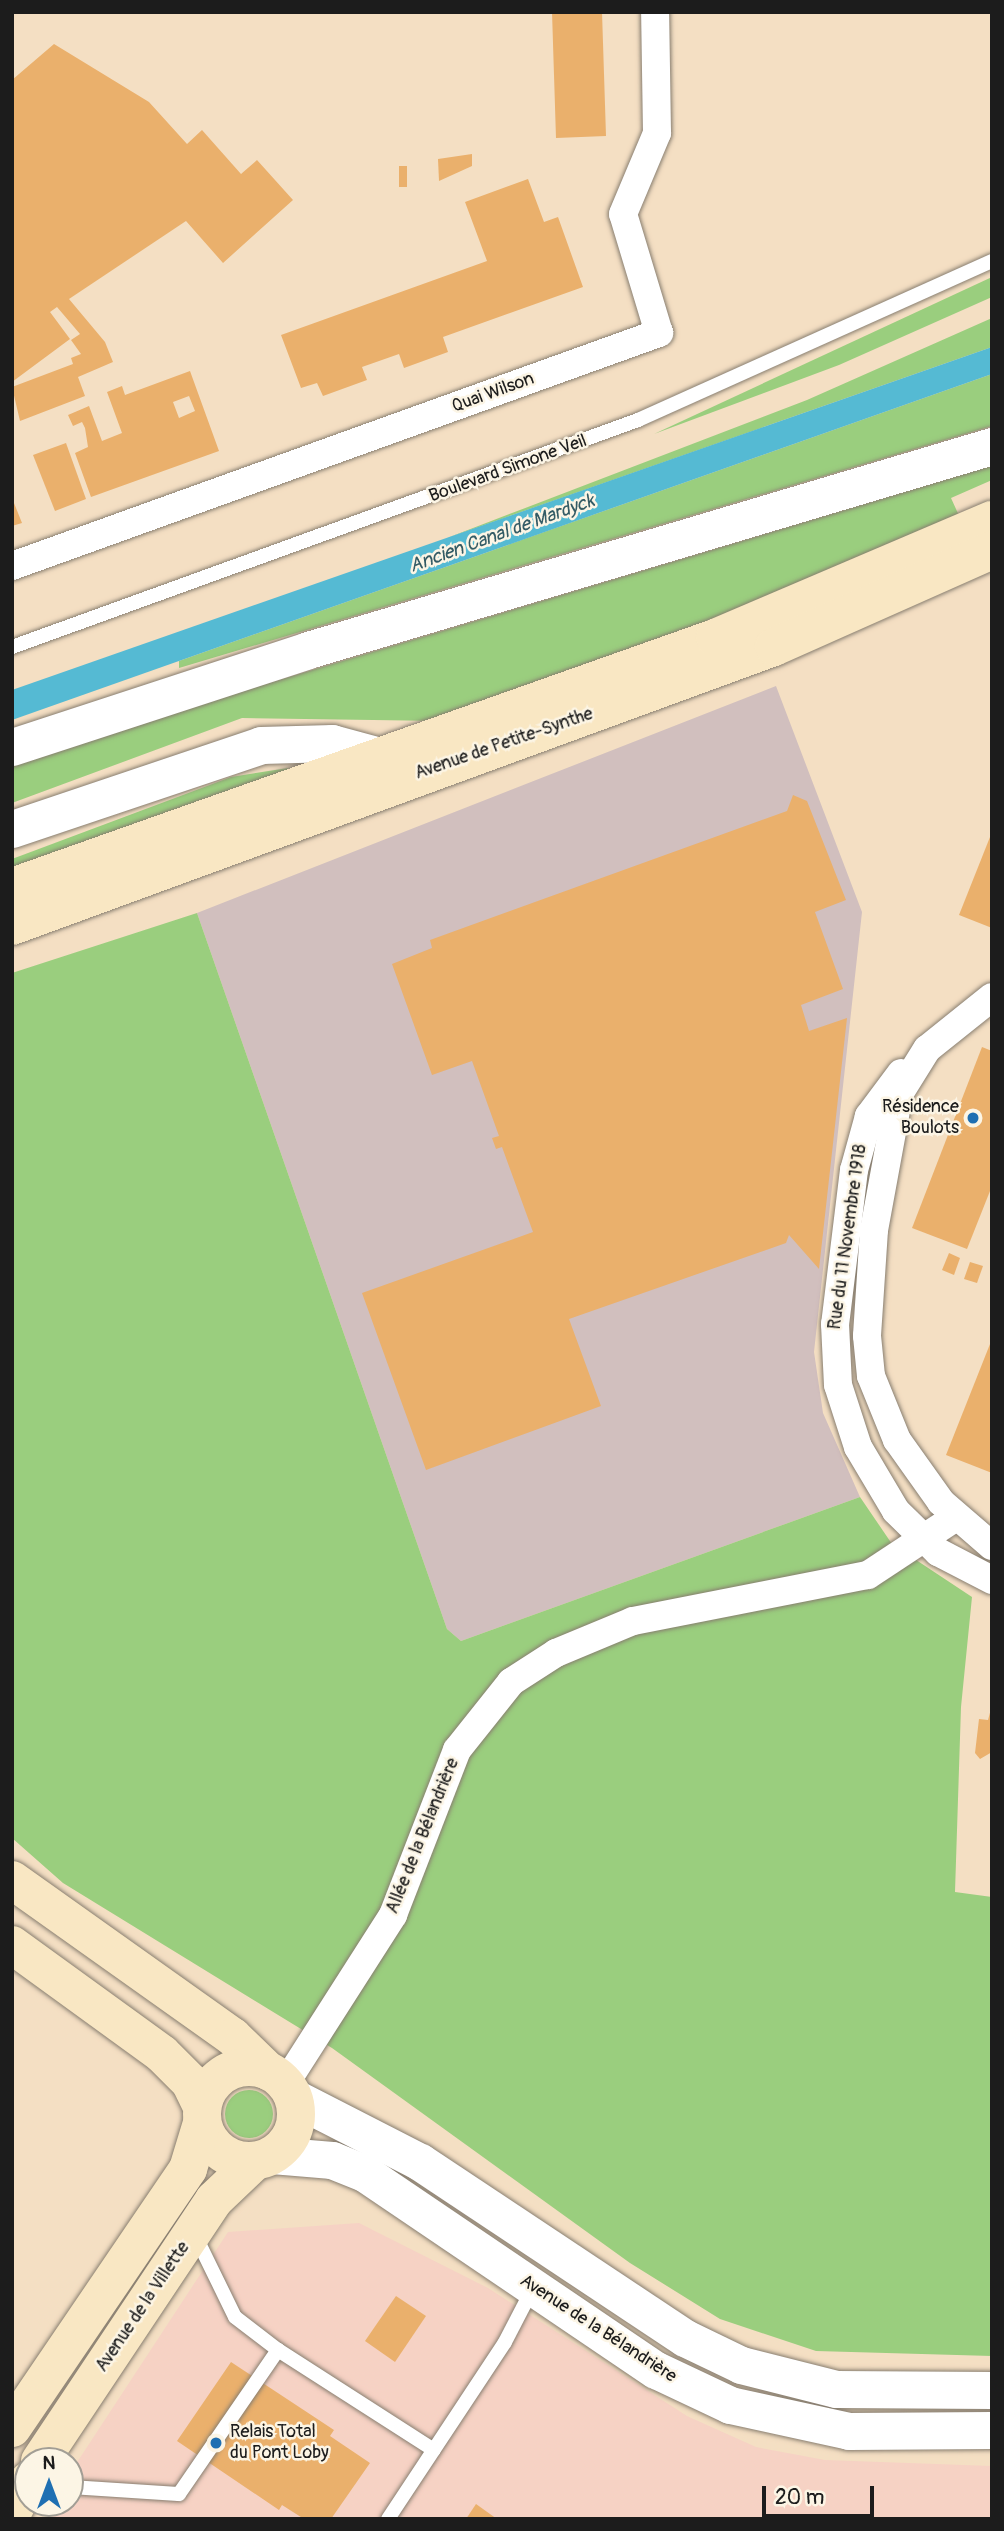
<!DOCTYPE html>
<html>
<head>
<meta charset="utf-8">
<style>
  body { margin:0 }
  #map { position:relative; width:1004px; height:2531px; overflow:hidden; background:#f4dfc3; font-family:Pangolin,sans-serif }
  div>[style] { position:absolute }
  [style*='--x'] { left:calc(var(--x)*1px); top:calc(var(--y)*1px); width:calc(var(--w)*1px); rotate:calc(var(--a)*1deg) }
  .built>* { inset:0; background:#f6d2c4 }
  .industrial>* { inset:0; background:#d1bfbe }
  .green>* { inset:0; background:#9ace7e }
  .round { border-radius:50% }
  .water>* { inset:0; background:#55bad3 }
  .building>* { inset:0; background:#eab06c }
  .roads { filter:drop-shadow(0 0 2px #887e70) drop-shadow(0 0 2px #887e70) }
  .service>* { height:14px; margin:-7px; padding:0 7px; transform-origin:7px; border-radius:7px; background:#fff }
  .minor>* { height:28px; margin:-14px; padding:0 14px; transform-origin:14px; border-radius:14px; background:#fff }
  .tertiary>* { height:37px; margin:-18.5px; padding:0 18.5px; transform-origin:18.5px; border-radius:18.5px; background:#fff }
  .secondary>* { height:38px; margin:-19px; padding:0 19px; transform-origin:19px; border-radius:19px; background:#f9e7c3 }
  .secondary>.ring { margin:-19px; padding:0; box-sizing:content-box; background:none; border:38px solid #f9e7c3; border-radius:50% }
  .dots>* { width:19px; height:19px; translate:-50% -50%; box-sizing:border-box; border:4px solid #fcf5e5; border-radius:50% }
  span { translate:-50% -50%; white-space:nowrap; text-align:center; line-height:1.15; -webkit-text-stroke:5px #fcf5e5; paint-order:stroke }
  .street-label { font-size:18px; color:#1c1c1c }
  .poi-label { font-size:18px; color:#1c1c1c }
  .right { translate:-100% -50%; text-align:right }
  .left { translate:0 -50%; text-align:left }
  .water-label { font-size:19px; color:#335b65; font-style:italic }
  .frame { position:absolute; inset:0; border:14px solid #1c1c1c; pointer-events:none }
  .north { position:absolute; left:14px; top:2447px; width:70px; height:70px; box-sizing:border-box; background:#fcf5e5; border:2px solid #a29e95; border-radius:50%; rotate:0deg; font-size:19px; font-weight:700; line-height:28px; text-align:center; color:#1c1c1c }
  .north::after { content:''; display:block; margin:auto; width:24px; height:32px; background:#1f6fb2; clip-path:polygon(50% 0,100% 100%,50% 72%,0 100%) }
  .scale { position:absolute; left:762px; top:2486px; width:112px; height:32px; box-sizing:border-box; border:4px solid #1c1c1c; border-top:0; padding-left:9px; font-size:21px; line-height:24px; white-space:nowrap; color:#1c1c1c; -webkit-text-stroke:5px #fcf5e5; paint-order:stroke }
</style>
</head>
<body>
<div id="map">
  <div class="built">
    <div style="clip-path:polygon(359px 2223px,488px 2288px,687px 2416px,756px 2447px,825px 2460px,992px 2466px,992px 2519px,52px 2519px,54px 2503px,70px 2503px,70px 2473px,228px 2232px)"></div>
  </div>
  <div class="industrial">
    <div style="clip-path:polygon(776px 686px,862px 912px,814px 1352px,823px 1413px,860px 1497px,461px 1641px,447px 1629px,197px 913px)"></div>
  </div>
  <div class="green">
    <div style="clip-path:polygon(992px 277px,992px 297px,839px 365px,654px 434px)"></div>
    <div style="clip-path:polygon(992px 318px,992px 347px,447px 538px,807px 400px)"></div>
    <div style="clip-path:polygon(992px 374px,992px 426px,179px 668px,179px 661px)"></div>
    <div style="clip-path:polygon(992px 466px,992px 480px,951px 498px,961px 520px,886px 556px,441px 721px,242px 718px,12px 803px,12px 766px,139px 722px)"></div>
    <div style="clip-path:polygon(288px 768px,290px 775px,12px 875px,12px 859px,231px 777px)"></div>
    <div style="clip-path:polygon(197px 913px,447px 1629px,461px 1641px,860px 1497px,892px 1544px,972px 1597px,961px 1707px,955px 1892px,992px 1897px,992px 2356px,816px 2351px,720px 2319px,630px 2263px,332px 2048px,63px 1883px,12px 1838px,12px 973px)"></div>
    <div class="round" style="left:225px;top:2090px;width:48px;height:48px"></div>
  </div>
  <div class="water">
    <div style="clip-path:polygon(992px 347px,992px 374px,12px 720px,12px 690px)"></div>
  </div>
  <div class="building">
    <div style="clip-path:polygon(552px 12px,602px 12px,606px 136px,556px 138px)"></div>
    <div style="clip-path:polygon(54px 44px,149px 102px,187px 144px,202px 130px,241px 174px,257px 160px,293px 200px,223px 263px,186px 221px,69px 299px,105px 342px,113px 362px,78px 377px,85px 396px,20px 421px,12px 387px,73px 364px,71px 358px,81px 354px,71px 340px,80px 334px,57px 307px,50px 312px,70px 339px,12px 382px,12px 80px)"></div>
    <div style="clip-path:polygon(472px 154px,472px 166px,439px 181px,438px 159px)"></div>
    <div style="clip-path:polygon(399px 166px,407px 166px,407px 187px,399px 187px)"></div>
    <div style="clip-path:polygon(528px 179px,544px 222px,558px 217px,583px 287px,443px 337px,448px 352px,404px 368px,399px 354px,362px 367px,367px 380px,323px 396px,317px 383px,301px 388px,281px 335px,487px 261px,465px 202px)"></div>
    <div style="clip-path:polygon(evenodd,190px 371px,219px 451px,91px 497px,75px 453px,88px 447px,85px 428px,82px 422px,73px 426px,68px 415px,89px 406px,102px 441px,122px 433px,107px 392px,122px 386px,125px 395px,190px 371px,189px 396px,195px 411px,179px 418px,173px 402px,189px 396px)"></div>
    <div style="clip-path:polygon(66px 443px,86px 499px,55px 511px,33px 455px)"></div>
    <div style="clip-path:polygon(12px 498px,22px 523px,12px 526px)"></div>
    <div style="clip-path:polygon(793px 795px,807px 801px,846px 900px,815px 912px,843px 989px,801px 1005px,809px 1031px,847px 1018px,819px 1269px,789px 1235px,786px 1243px,569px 1319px,601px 1406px,426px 1470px,362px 1293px,533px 1232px,502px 1147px,496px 1149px,492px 1138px,499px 1136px,472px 1061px,432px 1075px,392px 964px,432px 948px,430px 940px,787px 811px)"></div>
    <div style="clip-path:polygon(992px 832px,992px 928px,959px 915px)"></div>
    <div style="clip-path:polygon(982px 1047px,992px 1051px,992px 1186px,967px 1249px,912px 1228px)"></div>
    <div style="clip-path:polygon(949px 1253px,960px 1258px,954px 1275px,942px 1270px)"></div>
    <div style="clip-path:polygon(970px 1262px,983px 1266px,977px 1283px,964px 1279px)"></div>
    <div style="clip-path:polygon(992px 1339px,992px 1473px,946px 1455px)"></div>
    <div style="clip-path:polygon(992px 1705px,992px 1752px,980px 1759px,975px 1753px,979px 1719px,988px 1720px)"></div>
    <div style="clip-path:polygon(396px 2296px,426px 2316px,395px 2362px,365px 2341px)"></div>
    <div style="clip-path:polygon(231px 2362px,334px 2430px,330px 2436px,370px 2463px,331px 2519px,304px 2519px,282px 2505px,279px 2510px,177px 2441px)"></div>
    <div style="clip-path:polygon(476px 2504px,497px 2519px,466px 2519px)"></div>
  </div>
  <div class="roads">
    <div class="service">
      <div style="--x:12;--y:647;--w:666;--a:-19.93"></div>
      <div style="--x:638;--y:420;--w:388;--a:-24.2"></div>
      <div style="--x:278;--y:2350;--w:185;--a:32.7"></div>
      <div style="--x:70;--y:2487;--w:109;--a:3.7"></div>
      <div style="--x:179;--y:2494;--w:175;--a:-55.5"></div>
      <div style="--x:278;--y:2350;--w:54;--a:-142.5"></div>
      <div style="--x:235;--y:2317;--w:91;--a:-116"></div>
      <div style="--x:388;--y:2519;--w:212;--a:-56.5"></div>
      <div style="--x:505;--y:2342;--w:61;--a:-62.6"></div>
    </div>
    <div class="minor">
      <div style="--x:12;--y:566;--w:688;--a:-19.81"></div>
      <div style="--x:659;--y:333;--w:124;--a:-106.8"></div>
      <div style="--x:623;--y:214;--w:88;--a:-67.2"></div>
      <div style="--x:657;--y:133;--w:121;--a:-90.9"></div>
      <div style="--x:992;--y:997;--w:83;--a:141.3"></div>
      <div style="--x:927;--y:1049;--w:53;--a:121.9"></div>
      <div style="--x:899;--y:1094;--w:138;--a:100.4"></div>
      <div style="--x:874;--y:1230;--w:106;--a:93.8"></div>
      <div style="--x:867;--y:1336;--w:40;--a:84.3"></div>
      <div style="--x:871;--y:1376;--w:69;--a:67.9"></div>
      <div style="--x:897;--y:1440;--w:76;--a:54.6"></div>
      <div style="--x:941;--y:1502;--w:67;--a:40.8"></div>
      <div style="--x:901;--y:1073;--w:54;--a:126.7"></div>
      <div style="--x:869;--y:1116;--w:56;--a:105.5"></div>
      <div style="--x:854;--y:1170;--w:155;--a:97"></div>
      <div style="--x:835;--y:1324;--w:61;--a:87.2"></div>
      <div style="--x:838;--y:1385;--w:65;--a:72.1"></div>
      <div style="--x:858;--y:1447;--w:74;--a:59.3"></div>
      <div style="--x:896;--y:1511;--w:59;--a:44.3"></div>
      <div style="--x:938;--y:1552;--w:61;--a:27.4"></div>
      <div style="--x:285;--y:2084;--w:201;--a:-57.4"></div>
      <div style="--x:393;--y:1915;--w:177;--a:-68.8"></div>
      <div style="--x:457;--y:1750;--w:87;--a:-51.5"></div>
      <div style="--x:511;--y:1682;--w:54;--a:-32.8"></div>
      <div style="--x:556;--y:1653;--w:83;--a:-22.6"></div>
      <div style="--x:633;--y:1621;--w:239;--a:-11.1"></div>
      <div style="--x:868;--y:1575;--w:105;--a:-33.4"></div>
    </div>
    <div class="tertiary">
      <div style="--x:12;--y:747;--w:311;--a:-18.1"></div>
      <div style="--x:308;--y:650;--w:714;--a:-16.61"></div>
      <div style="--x:12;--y:829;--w:263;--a:-18.6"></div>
      <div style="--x:261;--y:745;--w:71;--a:-1.6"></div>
      <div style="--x:332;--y:743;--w:68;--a:15.3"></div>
      <div style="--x:293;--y:2097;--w:143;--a:27.1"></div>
      <div style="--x:420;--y:2162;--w:318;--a:33.6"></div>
      <div style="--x:685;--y:2338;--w:62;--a:25.7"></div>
      <div style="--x:741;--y:2365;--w:98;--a:14.2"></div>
      <div style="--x:836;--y:2389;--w:156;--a:0.4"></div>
      <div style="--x:272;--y:2155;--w:60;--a:4.8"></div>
      <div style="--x:332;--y:2160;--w:37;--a:22"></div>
      <div style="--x:366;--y:2174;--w:350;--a:34.1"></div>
      <div style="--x:656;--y:2370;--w:82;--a:25.3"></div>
      <div style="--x:730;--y:2405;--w:122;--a:12.3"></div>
      <div style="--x:849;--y:2431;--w:143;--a:-0.4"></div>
    </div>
    <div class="secondary">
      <div style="--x:12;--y:887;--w:746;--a:-19.5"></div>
      <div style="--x:715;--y:638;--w:301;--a:-23.1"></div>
      <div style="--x:12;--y:926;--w:811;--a:-20.11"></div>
      <div style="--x:774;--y:647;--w:239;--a:-24"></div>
      <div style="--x:12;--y:1880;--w:271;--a:35.4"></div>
      <div style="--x:233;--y:2037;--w:49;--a:44.2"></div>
      <div style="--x:12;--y:1945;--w:185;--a:36"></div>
      <div style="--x:162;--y:2054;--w:40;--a:45"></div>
      <div style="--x:190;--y:2082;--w:28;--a:64"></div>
      <div class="ring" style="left:202px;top:2067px;width:56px;height:56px"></div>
      <div style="--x:12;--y:2428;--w:313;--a:-55.8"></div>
      <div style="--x:188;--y:2169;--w:48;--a:-73.1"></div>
      <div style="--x:40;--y:2461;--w:314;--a:-56.3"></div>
      <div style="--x:214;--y:2200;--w:57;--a:-43.6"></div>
      <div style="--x:12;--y:2513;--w:36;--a:-63"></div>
    </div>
  </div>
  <div class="dots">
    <div style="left:973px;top:1118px;background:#1f6fb2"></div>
    <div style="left:216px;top:2443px;background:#1f6fb2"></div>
  </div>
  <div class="street-label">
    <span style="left:493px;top:393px;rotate:-20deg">Quai Wilson</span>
    <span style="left:508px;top:469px;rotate:-20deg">Boulevard Simone Veil</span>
    <span style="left:504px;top:744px;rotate:-19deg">Avenue de Petite-Synthe</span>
    <span style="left:848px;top:1237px;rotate:-82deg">Rue du 11 Novembre 1918</span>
    <span style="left:423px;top:1836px;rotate:-68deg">Allée de la Bélandrière</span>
    <span style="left:143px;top:2307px;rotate:-56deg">Avenue de la Villette</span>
    <span style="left:598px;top:2329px;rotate:33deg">Avenue de la Bélandrière</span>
  </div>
  <div class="poi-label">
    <span class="right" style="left:959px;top:1118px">Résidence<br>Boulots</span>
    <span class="left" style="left:230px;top:2443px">Relais Total<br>du Pont Loby</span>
  </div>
  <div class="water-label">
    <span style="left:502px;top:534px;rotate:-20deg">Ancien Canal de Mardyck</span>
  </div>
  <div class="frame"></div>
  <div class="north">N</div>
  <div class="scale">20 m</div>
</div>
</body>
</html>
